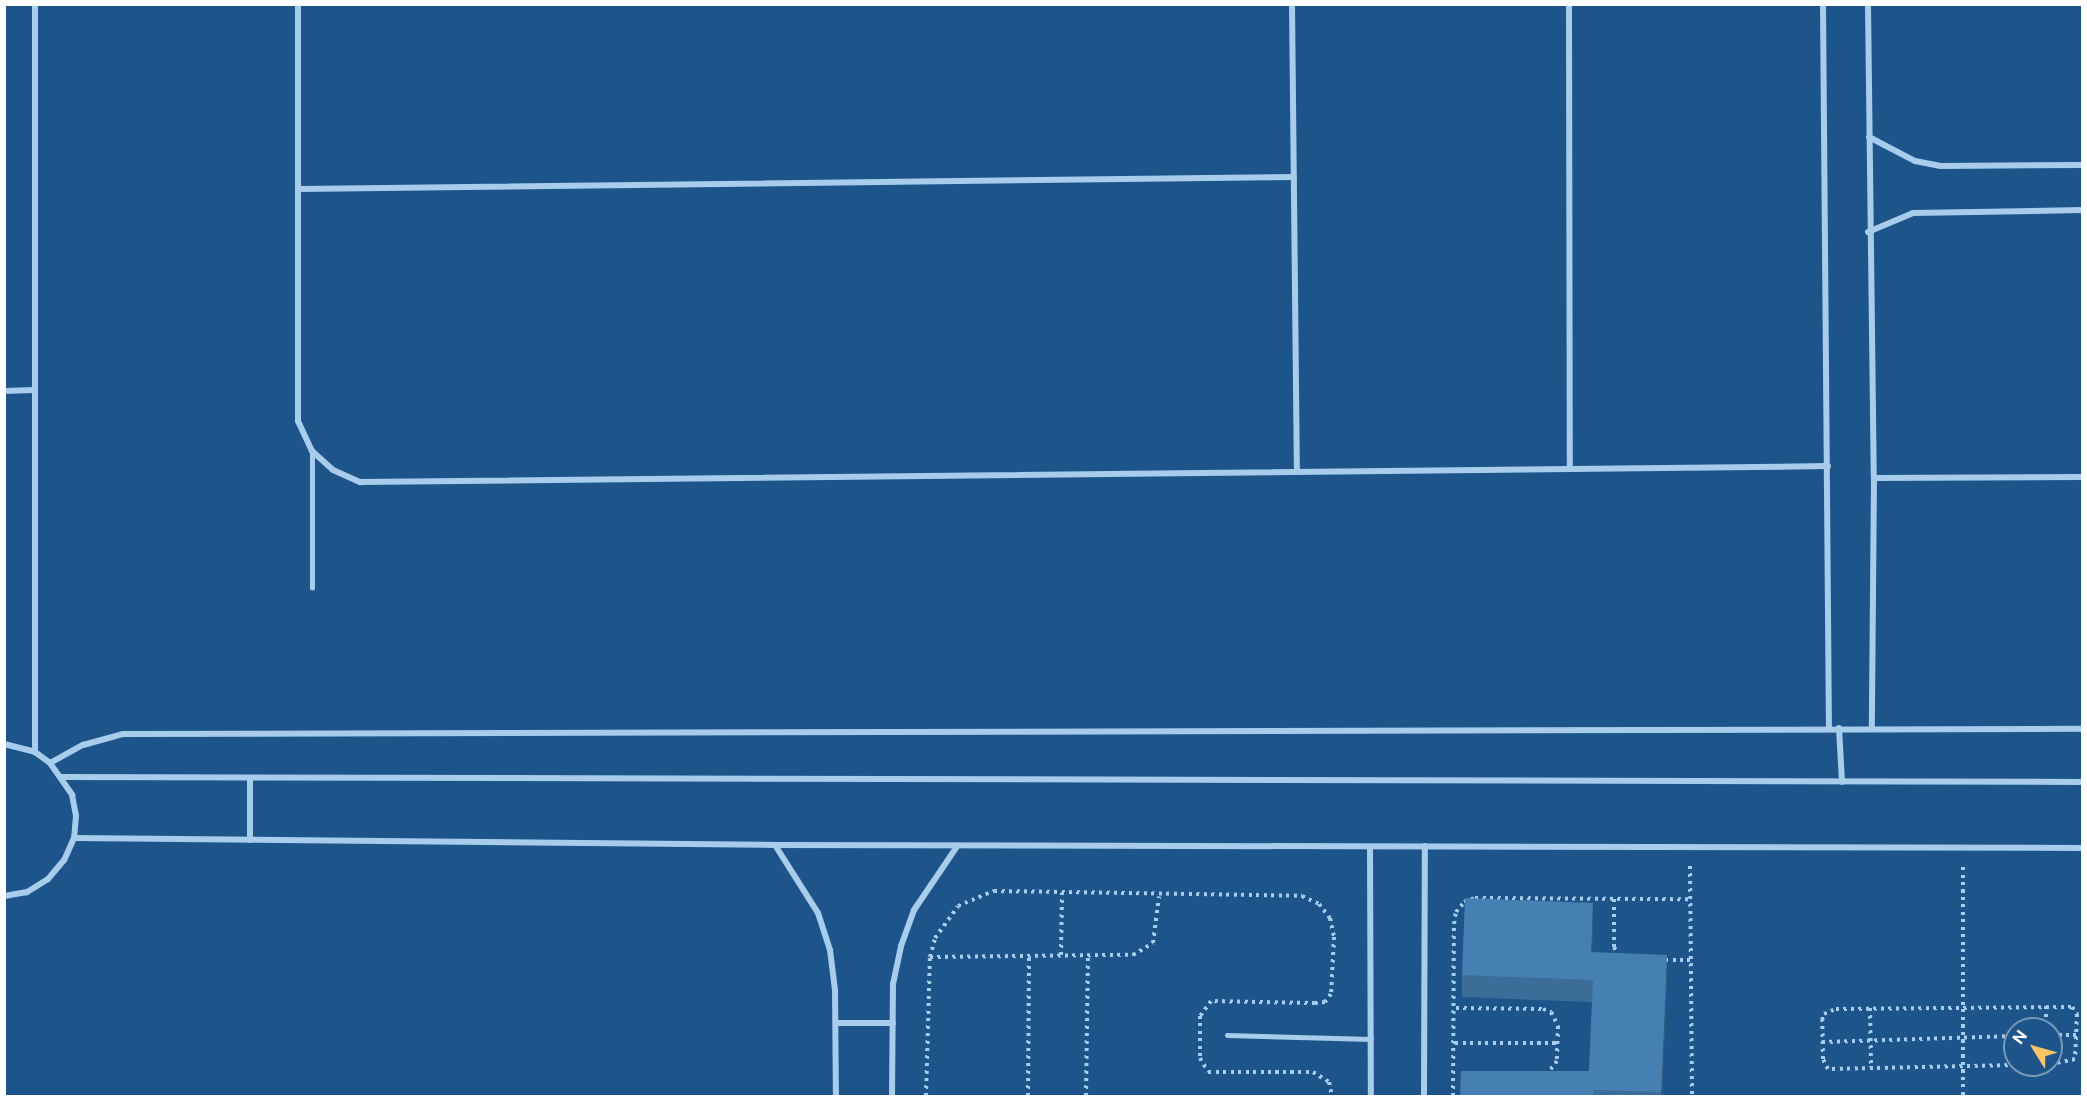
<!DOCTYPE html>
<html>
<head>
<meta charset="utf-8">
<style>
  body { margin:0 }
  #map { position:relative; width:2087px; height:1101px; overflow:hidden; background:#1d558a; font-family:"Public Sans",sans-serif }
  div>[style] { position:absolute }
  [style*='--x'] { left:calc(var(--x)*1px); top:calc(var(--y)*1px); width:calc(var(--w)*1px); rotate:calc(var(--a)*1deg) }
  .path>* { height:4px; margin-top:-2px; transform-origin:0; background:repeating-linear-gradient(90deg,#a8ccec 0 3px,transparent 0 7.5px) }
  .service>* { height:4.5px; margin:-2.25px; padding:0 2.25px; transform-origin:2.25px; border-radius:2.25px; background:#a8ccec }
  .minor>* { height:6px; margin:-3px; padding:0 3px; transform-origin:3px; border-radius:3px; background:#a8ccec }
  .wall>* { inset:0; background:#3c6d99 }
  .shaded-wall>* { inset:0; background:#31597d }
  .building>* { inset:0; background:#467fb2 }
  span { translate:-50% -50%; white-space:nowrap; text-align:center; line-height:1.15; -webkit-text-stroke:4.5px #1d558a; paint-order:stroke }
  .frame { position:absolute; inset:0; border:6px solid #fff; pointer-events:none }
  .north { position:absolute; left:2003px; top:1017px; width:60px; height:60px; box-sizing:border-box; background:#1d558a; border:2px solid #7799b9; border-radius:50%; rotate:307deg; font-size:16px; font-weight:700; line-height:24px; text-align:center; color:#fff }
  .north::after { content:''; display:block; margin:auto; width:21px; height:27px; background:#fbc467; clip-path:polygon(50% 0,100% 100%,50% 72%,0 100%) }
</style>
</head>
<body>
<div id="map">
  <div class="path">
    <div style="--x:1690;--y:866;--w:230;--a:89.5"></div>
    <div style="--x:1963;--y:867;--w:229;--a:90"></div>
    <div style="--x:1614;--y:899;--w:48;--a:90"></div>
    <div style="--x:1614;--y:947;--w:11;--a:63"></div>
    <div style="--x:1061;--y:955;--w:62;--a:-89.1"></div>
    <div style="--x:930;--y:957;--w:203;--a:-0.6"></div>
    <div style="--x:1133;--y:955;--w:23;--a:-31"></div>
    <div style="--x:1153;--y:943;--w:47;--a:-82.7"></div>
    <div style="--x:1665;--y:960;--w:26;--a:0"></div>
    <div style="--x:2046;--y:1006;--w:23;--a:90"></div>
    <div style="--x:1456;--y:1008;--w:87;--a:0.7"></div>
    <div style="--x:1543;--y:1009;--w:9;--a:21"></div>
    <div style="--x:1551;--y:1012;--w:16;--a:63"></div>
    <div style="--x:1558;--y:1026;--w:35;--a:92"></div>
    <div style="--x:1557;--y:1061;--w:16;--a:128"></div>
    <div style="--x:1870;--y:1008;--w:60;--a:89"></div>
    <div style="--x:2051;--y:1035;--w:26;--a:0"></div>
    <div style="--x:1822;--y:1042;--w:193;--a:-1.8"></div>
    <div style="--x:1455;--y:1043;--w:103;--a:0"></div>
    <div style="--x:2015;--y:1065;--w:187;--a:178.8"></div>
    <div style="--x:1828;--y:1069;--w:11;--a:-117"></div>
    <div style="--x:1823;--y:1059;--w:39;--a:-91"></div>
    <div style="--x:1822;--y:1020;--w:6;--a:-72"></div>
    <div style="--x:1824;--y:1014;--w:13;--a:-23"></div>
    <div style="--x:1836;--y:1009;--w:236;--a:-0.5"></div>
    <div style="--x:2072;--y:1007;--w:9;--a:54"></div>
    <div style="--x:2077;--y:1014;--w:45;--a:92.5"></div>
    <div style="--x:2075;--y:1059;--w:25;--a:168"></div>
    <div style="--x:926;--y:1096;--w:139;--a:-88.4"></div>
    <div style="--x:930;--y:957;--w:20;--a:-75"></div>
    <div style="--x:935;--y:938;--w:39;--a:-54"></div>
    <div style="--x:958;--y:906;--w:39;--a:-23"></div>
    <div style="--x:994;--y:891;--w:308;--a:0.9"></div>
    <div style="--x:1302;--y:896;--w:19;--a:25"></div>
    <div style="--x:1319;--y:904;--w:18;--a:52"></div>
    <div style="--x:1330;--y:918;--w:19;--a:78"></div>
    <div style="--x:1334;--y:937;--w:57;--a:93"></div>
    <div style="--x:1331;--y:994;--w:10;--a:127"></div>
    <div style="--x:1325;--y:1002;--w:10;--a:174"></div>
    <div style="--x:1315;--y:1003;--w:104;--a:-178.9"></div>
    <div style="--x:1211;--y:1001;--w:19;--a:126"></div>
    <div style="--x:1200;--y:1016;--w:42;--a:90"></div>
    <div style="--x:1200;--y:1058;--w:16;--a:60"></div>
    <div style="--x:1208;--y:1072;--w:105;--a:0"></div>
    <div style="--x:1313;--y:1072;--w:19;--a:32"></div>
    <div style="--x:1329;--y:1082;--w:14;--a:78"></div>
    <div style="--x:1028;--y:1096;--w:140;--a:-89.6"></div>
    <div style="--x:1086;--y:1096;--w:140;--a:-89.2"></div>
    <div style="--x:1453;--y:1096;--w:172;--a:-89.7"></div>
    <div style="--x:1454;--y:924;--w:12;--a:-81"></div>
    <div style="--x:1456;--y:912;--w:13;--a:-51"></div>
    <div style="--x:1464;--y:902;--w:12;--a:-20"></div>
    <div style="--x:1475;--y:898;--w:215;--a:0.3"></div>
  </div>
  <div class="service">
    <div style="--x:312;--y:588;--w:137;--a:-90"></div>
    <div style="--x:1227;--y:1035;--w:144;--a:1.6"></div>
  </div>
  <div class="minor">
    <div style="--x:35;--y:4;--w:748;--a:90"></div>
    <div style="--x:298;--y:4;--w:417;--a:90"></div>
    <div style="--x:298;--y:421;--w:33;--a:65"></div>
    <div style="--x:312;--y:451;--w:28;--a:42"></div>
    <div style="--x:333;--y:470;--w:30;--a:24"></div>
    <div style="--x:360;--y:482;--w:1468;--a:-0.62"></div>
    <div style="--x:1292;--y:4;--w:468;--a:89.4"></div>
    <div style="--x:1569;--y:4;--w:463;--a:89.9"></div>
    <div style="--x:1823;--y:4;--w:725;--a:89.53"></div>
    <div style="--x:1868;--y:4;--w:474;--a:89.3"></div>
    <div style="--x:1874;--y:478;--w:251;--a:90.5"></div>
    <div style="--x:1869;--y:137;--w:52;--a:27.6"></div>
    <div style="--x:1915;--y:161;--w:26;--a:11"></div>
    <div style="--x:1941;--y:166;--w:141;--a:-0.4"></div>
    <div style="--x:298;--y:189;--w:996;--a:-0.69"></div>
    <div style="--x:1868;--y:232;--w:49;--a:-22.9"></div>
    <div style="--x:1913;--y:213;--w:169;--a:-1"></div>
    <div style="--x:4;--y:391;--w:30;--a:-2"></div>
    <div style="--x:1874;--y:478;--w:208;--a:-0.3"></div>
    <div style="--x:1839;--y:728;--w:54;--a:86.8"></div>
    <div style="--x:4;--y:744;--w:32;--a:14"></div>
    <div style="--x:35;--y:752;--w:19;--a:36"></div>
    <div style="--x:50;--y:763;--w:39;--a:55"></div>
    <div style="--x:72;--y:795;--w:21;--a:79"></div>
    <div style="--x:76;--y:816;--w:22;--a:95"></div>
    <div style="--x:74;--y:838;--w:24;--a:114"></div>
    <div style="--x:64;--y:860;--w:25;--a:130"></div>
    <div style="--x:48;--y:879;--w:25;--a:148"></div>
    <div style="--x:27;--y:892;--w:23;--a:170"></div>
    <div style="--x:50;--y:763;--w:38;--a:-29"></div>
    <div style="--x:83;--y:745;--w:41;--a:-15.4"></div>
    <div style="--x:123;--y:734;--w:1959;--a:-0.15"></div>
    <div style="--x:62;--y:777;--w:2020;--a:0.14"></div>
    <div style="--x:250;--y:780;--w:60;--a:90"></div>
    <div style="--x:74;--y:838;--w:701;--a:0.57"></div>
    <div style="--x:775;--y:845;--w:1307;--a:0.13"></div>
    <div style="--x:775;--y:845;--w:80;--a:57.7"></div>
    <div style="--x:818;--y:913;--w:39;--a:72"></div>
    <div style="--x:830;--y:950;--w:40;--a:82.9"></div>
    <div style="--x:835;--y:990;--w:106;--a:89.5"></div>
    <div style="--x:1370;--y:847;--w:249;--a:89.8"></div>
    <div style="--x:836;--y:1023;--w:57;--a:0"></div>
    <div style="--x:892;--y:1096;--w:112;--a:-89.5"></div>
    <div style="--x:893;--y:984;--w:39;--a:-78"></div>
    <div style="--x:901;--y:946;--w:38;--a:-70"></div>
    <div style="--x:914;--y:910;--w:78;--a:-55.9"></div>
    <div style="--x:1424;--y:1096;--w:250;--a:-89.8"></div>
  </div>
  <div class="wall">
    <div style="clip-path:polygon(1593px 925px,1592px 952px,1667px 978px,1662px 1096px,1460px 1096px,1589px 1071px,1592px 1002px,1462px 997px,1462px 975px)"></div>
  </div>
  <div class="shaded-wall">
    <div style="clip-path:polygon(1593px 903px,1593px 925px,1591px 975px,1591px 952px)"></div>
    <div style="clip-path:polygon(1667px 955px,1667px 978px,1662px 1096px,1661px 1096px)"></div>
  </div>
  <div class="building">
    <div style="clip-path:polygon(1465px 898px,1593px 903px,1591px 952px,1667px 955px,1661px 1092px,1594px 1090px,1593px 1096px,1460px 1096px,1461px 1071px,1589px 1071px,1593px 980px,1462px 975px)"></div>
  </div>
  <div class="frame"></div>
  <div class="north">N</div>
</div>
</body>
</html>
